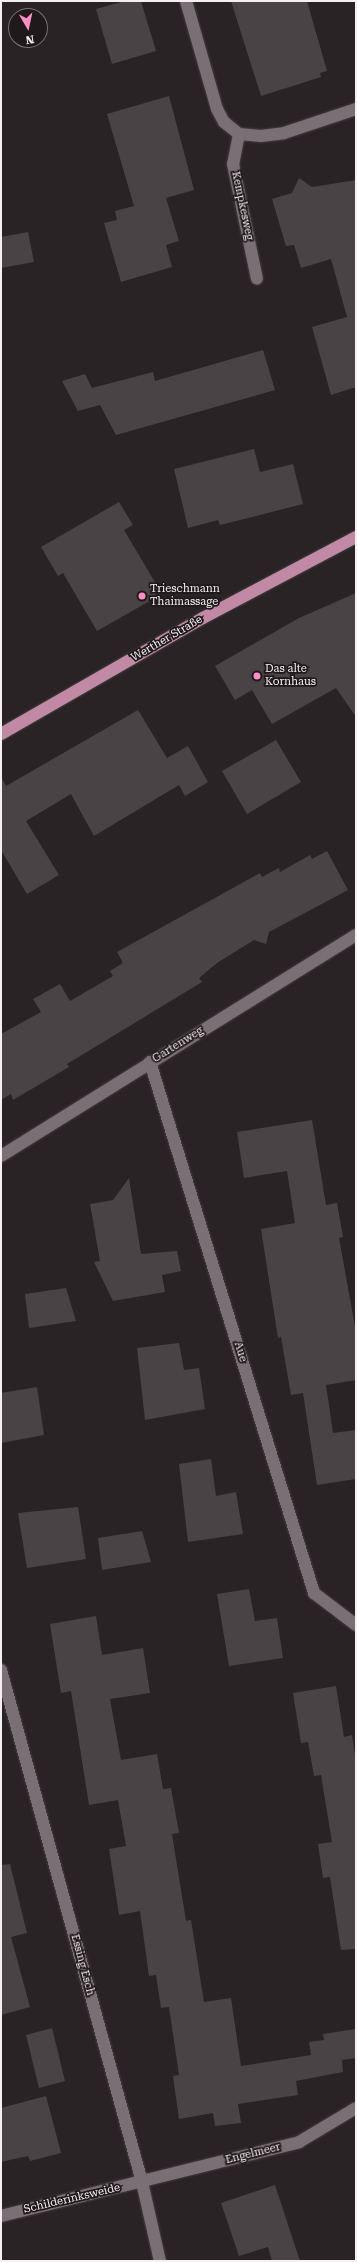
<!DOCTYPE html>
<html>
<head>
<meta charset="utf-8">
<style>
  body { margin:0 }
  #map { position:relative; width:357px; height:2262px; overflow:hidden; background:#292326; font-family:"Roboto Serif",serif }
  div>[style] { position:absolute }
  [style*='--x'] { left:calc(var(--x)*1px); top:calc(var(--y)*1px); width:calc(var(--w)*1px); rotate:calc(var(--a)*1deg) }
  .building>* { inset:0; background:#4a4346 }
  .roads { filter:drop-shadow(0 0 1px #443e41) drop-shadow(0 0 1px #443e41) }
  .minor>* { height:12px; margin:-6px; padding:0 6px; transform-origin:6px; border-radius:6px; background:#787074 }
  .major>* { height:12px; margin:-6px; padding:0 6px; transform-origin:6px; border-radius:6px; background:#c289a5 }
  .dots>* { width:11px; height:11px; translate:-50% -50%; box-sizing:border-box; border:2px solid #20191c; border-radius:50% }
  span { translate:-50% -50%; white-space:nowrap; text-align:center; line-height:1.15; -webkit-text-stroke:3.5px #20191c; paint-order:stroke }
  .street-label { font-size:11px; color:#f5f0f2 }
  .poi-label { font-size:11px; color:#f5f0f2 }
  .left { translate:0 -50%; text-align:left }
  .frame { position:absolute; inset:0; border:2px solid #f5f0f2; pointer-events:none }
  .north { position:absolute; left:8px; top:8px; width:40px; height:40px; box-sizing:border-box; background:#20191c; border:1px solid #756f72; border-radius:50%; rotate:171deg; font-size:11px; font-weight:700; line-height:16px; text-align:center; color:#f5f0f2 }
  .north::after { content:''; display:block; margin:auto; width:14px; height:18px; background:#fb8fc5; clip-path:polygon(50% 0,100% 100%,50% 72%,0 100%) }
</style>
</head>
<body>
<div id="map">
  <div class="building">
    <div style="clip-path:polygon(125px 1px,141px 1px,156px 51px,112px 64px,96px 9px)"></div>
    <div style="clip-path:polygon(231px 1px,307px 1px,327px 71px,320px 73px,321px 77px,261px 96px)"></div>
    <div style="clip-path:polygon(169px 96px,194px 190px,166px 198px,179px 241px,166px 245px,172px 267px,121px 282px,104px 223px,117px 220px,115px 211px,134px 206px,107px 114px)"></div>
    <div style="clip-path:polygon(299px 178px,312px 187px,356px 180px,356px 387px,331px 395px,312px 327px,347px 317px,331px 259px,301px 268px,294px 245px,286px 246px,272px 199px,292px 193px)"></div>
    <div style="clip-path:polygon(28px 232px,34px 262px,1px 268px,1px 237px)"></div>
    <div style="clip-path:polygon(263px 350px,275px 390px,116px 435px,100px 405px,78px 411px,62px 381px,85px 374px,92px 388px,153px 372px,155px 381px)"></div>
    <div style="clip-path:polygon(254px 449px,260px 472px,293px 464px,303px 504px,220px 525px,218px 520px,188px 528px,174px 469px)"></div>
    <div style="clip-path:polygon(119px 502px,133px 525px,124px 530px,162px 594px,97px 631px,63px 573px,58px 576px,41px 547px)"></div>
    <div style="clip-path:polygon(356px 593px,356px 717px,336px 688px,272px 724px,252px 690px,235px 700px,215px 666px,299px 618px)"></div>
    <div style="clip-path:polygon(138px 710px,167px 758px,188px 746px,208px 782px,185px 796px,179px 785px,94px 836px,71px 794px,26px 821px,59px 875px,27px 894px,1px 850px,1px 777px,6px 786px)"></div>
    <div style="clip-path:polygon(276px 740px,301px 782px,247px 814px,222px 771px)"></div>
    <div style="clip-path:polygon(327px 851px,348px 890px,269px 932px,266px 944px,254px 940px,217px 963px,199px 978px,202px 982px,67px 1064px,69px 1067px,13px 1100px,11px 1094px,1px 1100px,1px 1034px,41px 1012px,33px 999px,60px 984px,70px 1001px,113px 976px,110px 971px,123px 963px,117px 952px,260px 873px,262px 877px,279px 868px,280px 872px,310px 855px,312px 859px)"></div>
    <div style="clip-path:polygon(312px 1120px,326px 1205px,337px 1203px,343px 1237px,339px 1238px,356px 1332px,356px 1380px,326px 1385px,333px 1433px,356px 1430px,356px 1479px,317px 1485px,303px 1393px,291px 1395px,281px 1337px,278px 1338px,261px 1229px,295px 1223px,287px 1171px,244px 1178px,237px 1132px)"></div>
    <div style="clip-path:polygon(129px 1178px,141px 1254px,177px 1251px,181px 1271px,162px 1275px,165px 1292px,113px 1301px,94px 1262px,100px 1261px,90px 1204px,113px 1200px)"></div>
    <div style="clip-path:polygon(66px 1288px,76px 1321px,29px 1328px,25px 1294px)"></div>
    <div style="clip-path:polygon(179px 1343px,184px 1370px,199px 1368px,205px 1409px,145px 1420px,137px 1348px)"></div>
    <div style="clip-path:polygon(37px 1387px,44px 1435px,1px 1443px,1px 1393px)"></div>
    <div style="clip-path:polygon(211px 1459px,216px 1496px,236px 1492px,243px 1534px,188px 1542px,179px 1464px)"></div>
    <div style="clip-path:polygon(78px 1507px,86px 1559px,27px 1568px,18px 1513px)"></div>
    <div style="clip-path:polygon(142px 1531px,151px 1562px,102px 1570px,98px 1538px)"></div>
    <div style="clip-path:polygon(249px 1589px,255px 1621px,277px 1618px,283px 1658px,229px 1666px,217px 1594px)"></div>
    <div style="clip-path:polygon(96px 1616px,102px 1655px,143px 1648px,150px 1693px,110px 1699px,121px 1760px,157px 1754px,163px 1789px,171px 1788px,179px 1833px,172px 1834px,186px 1921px,191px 1920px,204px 2002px,231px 1998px,241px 2066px,311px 2055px,309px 2042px,324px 2040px,323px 2034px,356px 2029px,356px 2058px,342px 2060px,343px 2072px,296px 2081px,298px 2095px,238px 2104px,241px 2123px,215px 2126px,213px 2113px,179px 2119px,173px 2076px,179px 2075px,169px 2007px,161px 2008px,156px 1975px,149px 1976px,140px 1911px,119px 1915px,109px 1849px,126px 1846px,118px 1800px,89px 1805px,71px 1691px,61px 1693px,50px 1624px)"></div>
    <div style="clip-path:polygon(336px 1686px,344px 1737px,352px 1735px,356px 1762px,356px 1949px,341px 1950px,330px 1877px,323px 1878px,318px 1844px,332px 1842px,321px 1775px,314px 1776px,308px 1742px,301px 1743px,293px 1693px)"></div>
    <div style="clip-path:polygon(10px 1864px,27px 1933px,11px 1937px,30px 2007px,1px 2015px,1px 1865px)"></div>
    <div style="clip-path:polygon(52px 2028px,65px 2081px,39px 2088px,26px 2035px)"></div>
    <div style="clip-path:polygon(46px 2096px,61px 2153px,30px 2161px,28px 2156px,1px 2162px,1px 2108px)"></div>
    <div style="clip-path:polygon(275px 2185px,300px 2261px,272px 2261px,268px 2247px,239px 2256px,221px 2203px)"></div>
  </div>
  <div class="roads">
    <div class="minor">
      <div style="--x:186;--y:1;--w:112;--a:74"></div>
      <div style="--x:217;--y:109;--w:15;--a:62"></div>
      <div style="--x:224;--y:122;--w:19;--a:39"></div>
      <div style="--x:239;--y:134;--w:22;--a:5"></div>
      <div style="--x:261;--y:136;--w:23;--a:-7"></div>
      <div style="--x:284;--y:133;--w:76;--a:-18.4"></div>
      <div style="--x:239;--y:134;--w:31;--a:101"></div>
      <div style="--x:233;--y:164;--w:117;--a:78.2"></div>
      <div style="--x:150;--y:1062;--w:556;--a:72.84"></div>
      <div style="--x:314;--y:1593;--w:53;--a:37.3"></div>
      <div style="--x:1;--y:1156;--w:418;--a:-31.9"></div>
      <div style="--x:1;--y:1670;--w:531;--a:74.6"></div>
      <div style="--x:142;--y:2182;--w:81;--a:77.2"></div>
      <div style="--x:1;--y:2216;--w:307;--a:-13.9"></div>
      <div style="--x:299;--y:2142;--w:66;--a:-30.8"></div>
    </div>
    <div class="major">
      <div style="--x:1;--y:734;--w:233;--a:-29.9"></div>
      <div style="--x:203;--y:618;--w:173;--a:-27.9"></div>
    </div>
  </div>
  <div class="dots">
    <div style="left:142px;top:596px;background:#fb8fc5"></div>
    <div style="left:257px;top:676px;background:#fb8fc5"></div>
  </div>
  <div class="street-label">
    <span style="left:242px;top:206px;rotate:78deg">Kempkesweg</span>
    <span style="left:167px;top:639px;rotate:-30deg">Werther Straße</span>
    <span style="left:178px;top:1045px;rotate:-32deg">Gartenweg</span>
    <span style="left:240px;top:1352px;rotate:73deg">Aue</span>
    <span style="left:82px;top:1965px;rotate:75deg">Essing Esch</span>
    <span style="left:253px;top:2154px;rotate:-14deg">Engelmeer</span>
    <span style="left:72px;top:2199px;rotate:-13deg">Schilderinksweide</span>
  </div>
  <div class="poi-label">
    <span class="left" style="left:150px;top:596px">Trieschmann<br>Thaimassage</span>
    <span class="left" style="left:265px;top:676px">Das alte<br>Kornhaus</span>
  </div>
  <div class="frame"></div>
  <div class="north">N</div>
</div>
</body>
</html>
